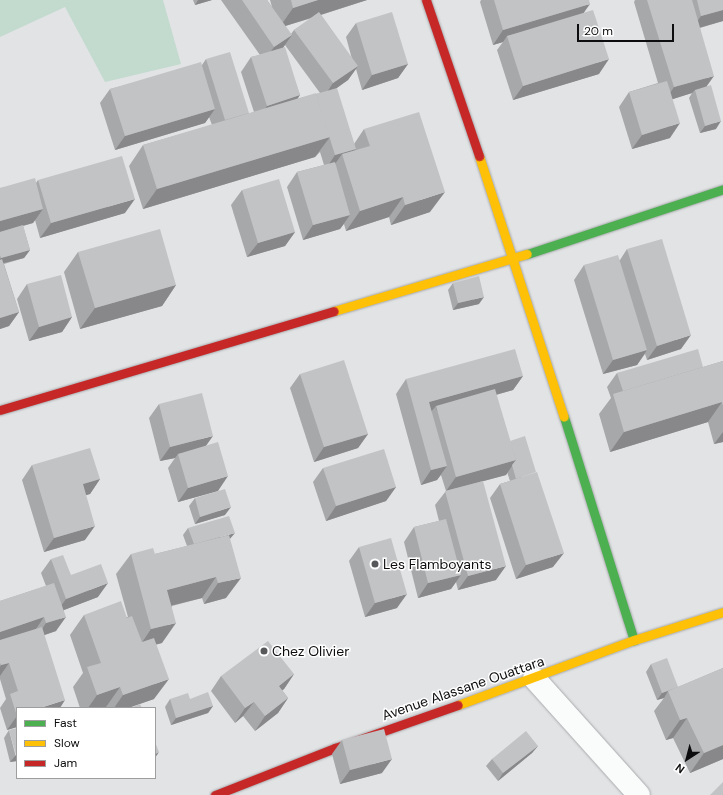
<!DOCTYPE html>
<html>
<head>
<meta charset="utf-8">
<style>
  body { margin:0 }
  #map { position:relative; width:723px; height:795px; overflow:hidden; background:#e1e3e5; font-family:"DM Sans",sans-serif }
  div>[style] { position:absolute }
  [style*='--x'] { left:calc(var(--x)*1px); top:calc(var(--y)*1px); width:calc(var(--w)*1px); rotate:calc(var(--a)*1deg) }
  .green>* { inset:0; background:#c3dace }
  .roads { filter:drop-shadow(0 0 1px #a9aaac) drop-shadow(0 0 1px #a9aaac) }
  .street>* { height:22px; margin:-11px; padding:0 11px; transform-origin:11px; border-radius:11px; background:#fafbfb }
  .fast>* { height:9px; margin:-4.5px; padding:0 4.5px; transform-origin:4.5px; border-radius:4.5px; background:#4caf50 }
  .slow>* { height:9px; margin:-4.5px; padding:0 4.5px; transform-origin:4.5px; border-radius:4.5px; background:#ffc107 }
  .jam>* { height:9px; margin:-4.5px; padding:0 4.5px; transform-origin:4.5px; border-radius:4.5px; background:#c62828 }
  .wall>* { inset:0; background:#a7a8a9 }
  .shaded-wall>* { inset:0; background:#88888a }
  .building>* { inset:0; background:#c2c3c5 }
  .dots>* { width:11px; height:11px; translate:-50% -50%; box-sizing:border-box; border:2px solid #fff; border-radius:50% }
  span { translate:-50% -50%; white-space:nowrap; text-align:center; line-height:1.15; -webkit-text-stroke:3px #fff; paint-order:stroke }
  .poi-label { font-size:14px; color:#0d0d0f }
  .left { translate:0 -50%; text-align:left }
  .street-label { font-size:14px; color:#0d0d0f }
  .legend { position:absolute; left:16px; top:707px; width:140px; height:72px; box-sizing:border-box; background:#fff; border:1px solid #9e9e9f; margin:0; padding:5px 7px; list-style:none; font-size:12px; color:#0d0d0f }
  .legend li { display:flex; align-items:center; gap:8px; height:20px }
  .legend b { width:20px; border:1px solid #9e9e9f }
  .north { position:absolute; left:667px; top:739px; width:40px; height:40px; -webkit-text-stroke:3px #fff; paint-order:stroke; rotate:216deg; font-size:11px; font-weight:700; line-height:16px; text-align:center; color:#0d0d0f }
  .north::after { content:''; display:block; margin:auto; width:14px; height:18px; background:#0d0d0f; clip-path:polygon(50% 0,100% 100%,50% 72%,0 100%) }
  .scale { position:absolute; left:577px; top:24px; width:97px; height:18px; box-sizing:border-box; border:2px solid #0d0d0f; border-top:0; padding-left:5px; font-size:12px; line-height:14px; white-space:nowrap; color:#0d0d0f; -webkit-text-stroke:3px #fff; paint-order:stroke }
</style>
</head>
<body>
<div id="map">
  <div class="green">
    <div style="clip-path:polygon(0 0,163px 0,181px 64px,105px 82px,65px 7px,0 37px)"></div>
  </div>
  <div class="roads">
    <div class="street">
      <div style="--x:534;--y:678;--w:157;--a:48.1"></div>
    </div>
    <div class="fast">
      <div style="--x:527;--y:254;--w:206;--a:-18.3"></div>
      <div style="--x:564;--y:417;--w:234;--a:72.6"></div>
    </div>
    <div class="slow">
      <div style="--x:479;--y:156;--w:274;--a:72"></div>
      <div style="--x:334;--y:311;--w:201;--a:-16.5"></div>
      <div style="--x:458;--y:705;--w:188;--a:-20.3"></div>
      <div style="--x:634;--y:640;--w:93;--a:-17.5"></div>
    </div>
    <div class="jam">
      <div style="--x:426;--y:0;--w:165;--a:71.2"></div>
      <div style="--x:0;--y:410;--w:348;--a:-16.5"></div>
      <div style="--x:215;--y:795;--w:129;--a:-21.4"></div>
      <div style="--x:335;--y:748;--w:130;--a:-19.3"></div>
    </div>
  </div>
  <div class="wall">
    <div style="clip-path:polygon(193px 0,212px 0,195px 5px)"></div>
    <div style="clip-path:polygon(evenodd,221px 0,267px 0,272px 7px,270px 0,367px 0,321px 15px,352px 59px,346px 37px,356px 23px,408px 64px,398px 78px,362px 90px,356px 69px,348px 80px,336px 88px,354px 144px,364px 129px,430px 212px,391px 225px,389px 217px,346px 231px,344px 224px,340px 229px,303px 240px,287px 187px,297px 172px,324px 165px,320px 152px,315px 157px,143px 209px,129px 166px,143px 145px,212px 125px,209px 117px,205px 123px,115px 150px,100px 103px,110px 89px,202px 65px,206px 59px,249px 114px,254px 112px,241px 72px,251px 57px,260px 55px,221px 0,312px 18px,294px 30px,291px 34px,285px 26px,312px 18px,221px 0,285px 45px,320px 93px,297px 99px,300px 95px,283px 48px,285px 45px)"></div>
    <div style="clip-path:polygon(481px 0,589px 0,584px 12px,599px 74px,513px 100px,497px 50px,503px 42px,493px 45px,480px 2px)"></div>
    <div style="clip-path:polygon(635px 0,723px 0,723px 21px,700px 28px,707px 87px,716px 129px,700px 133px,689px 98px,692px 93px,672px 99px,670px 138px,632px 149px,619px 107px,629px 92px,658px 83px,634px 2px)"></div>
    <div style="clip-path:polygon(38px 180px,125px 213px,40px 238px,35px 220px,33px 223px,23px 226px,30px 250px,24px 258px,4px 264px,19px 312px,9px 326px,0 329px,0 188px,36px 183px)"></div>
    <div style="clip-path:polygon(242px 190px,295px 232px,285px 246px,247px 257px,231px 205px)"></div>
    <div style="clip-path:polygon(627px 249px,681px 349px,647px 360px,645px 354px,637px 365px,603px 374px,574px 280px,584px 265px,620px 260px)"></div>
    <div style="clip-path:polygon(78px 252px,176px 285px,162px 306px,80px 329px,64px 272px)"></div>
    <div style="clip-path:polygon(453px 283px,479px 304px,453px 310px,448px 290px)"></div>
    <div style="clip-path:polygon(27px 284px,72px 317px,62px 332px,29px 341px,17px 299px)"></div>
    <div style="clip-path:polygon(723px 361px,723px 442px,714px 444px,708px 422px,610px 452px,599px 414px,611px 398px,607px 387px,617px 373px,703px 367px)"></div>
    <div style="clip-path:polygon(300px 374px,368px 434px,358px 448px,314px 462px,290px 388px)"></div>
    <div style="clip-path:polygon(523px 376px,513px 390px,496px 395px,510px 441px,553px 567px,516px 579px,490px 498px,500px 484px,510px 481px,507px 472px,506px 475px,480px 482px,496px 580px,458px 590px,456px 582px,451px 589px,418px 598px,404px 542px,414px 527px,439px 521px,435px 505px,446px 491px,441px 475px,437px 480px,421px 485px,396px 394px,406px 379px)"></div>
    <div style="clip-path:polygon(159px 404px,206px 445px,218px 491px,178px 502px,168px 468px,175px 458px,160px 461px,149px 418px)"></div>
    <div style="clip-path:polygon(32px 465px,100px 479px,90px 494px,86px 495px,85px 540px,44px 552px,22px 480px)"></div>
    <div style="clip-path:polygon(323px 468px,396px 487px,386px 501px,326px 521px,313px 482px)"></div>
    <div style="clip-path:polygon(195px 498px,225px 515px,195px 524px,189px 506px)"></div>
    <div style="clip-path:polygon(188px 528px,230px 539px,226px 598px,204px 604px,202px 598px,172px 606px,162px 643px,156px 644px,154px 699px,128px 708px,107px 708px,106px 707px,104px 708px,80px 708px,73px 687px,83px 673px,70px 635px,84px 615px,128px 617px,116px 574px,131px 554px,155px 554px,187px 546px,183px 535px)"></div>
    <div style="clip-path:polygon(359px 547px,397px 608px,365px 617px,349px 561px)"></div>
    <div style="clip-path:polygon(51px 559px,98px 597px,64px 610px,56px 631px,44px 635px,17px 727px,7px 730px,0 708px,6px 699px,0 679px,0 601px,46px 586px,41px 573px)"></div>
    <div style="clip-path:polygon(651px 664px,678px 687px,723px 668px,723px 759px,690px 773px,673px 738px,666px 740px,654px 711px,664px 698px,657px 700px,646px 672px)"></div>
    <div style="clip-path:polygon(294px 674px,284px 689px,282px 690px,288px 698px,278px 713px,255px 731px,243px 716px,235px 723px,211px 691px,221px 676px)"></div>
    <div style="clip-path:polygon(170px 699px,190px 699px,213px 706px,208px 713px,171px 725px,165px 707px)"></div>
    <div style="clip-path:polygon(9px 730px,17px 761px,10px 762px,4px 738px)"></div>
    <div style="clip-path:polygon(342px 740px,382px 773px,340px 784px,332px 754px)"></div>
    <div style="clip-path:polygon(538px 746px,532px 753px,498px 781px,486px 766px,492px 759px)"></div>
  </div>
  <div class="shaded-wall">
    <div style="clip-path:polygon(198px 0,212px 0,195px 5px)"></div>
    <div style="clip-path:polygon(318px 0,367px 0,279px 28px,293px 8px)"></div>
    <div style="clip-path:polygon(590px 4px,580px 18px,507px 36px,503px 42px,493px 45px,503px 30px)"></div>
    <div style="clip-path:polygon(723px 10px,723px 21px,691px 30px,701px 16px)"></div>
    <div style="clip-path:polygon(292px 35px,282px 49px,264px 61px,274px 47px)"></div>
    <div style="clip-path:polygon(609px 59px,599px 74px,513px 100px,523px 86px)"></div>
    <div style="clip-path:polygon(408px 64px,398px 78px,362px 90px,372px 75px)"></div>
    <div style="clip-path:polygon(358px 66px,348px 80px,323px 98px,333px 83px)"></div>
    <div style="clip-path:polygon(714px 76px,704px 90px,695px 90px,692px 93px,664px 102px,674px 87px)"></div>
    <div style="clip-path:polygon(300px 95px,290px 110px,257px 120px,267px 106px)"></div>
    <div style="clip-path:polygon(215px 109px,205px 123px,115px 150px,125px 136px)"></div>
    <div style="clip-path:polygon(721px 121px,716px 129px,700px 133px,705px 126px)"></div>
    <div style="clip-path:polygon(680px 123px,670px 138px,632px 149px,642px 135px)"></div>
    <div style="clip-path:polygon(330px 137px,315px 157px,143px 209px,157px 189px)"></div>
    <div style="clip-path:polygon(356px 149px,346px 163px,342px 154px,333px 167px,325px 170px,335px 155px)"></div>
    <div style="clip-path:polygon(445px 192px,430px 212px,391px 225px,405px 205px)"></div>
    <div style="clip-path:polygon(403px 197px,389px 217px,346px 231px,360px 211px)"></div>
    <div style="clip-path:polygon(135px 199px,125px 213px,40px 238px,51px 223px)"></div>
    <div style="clip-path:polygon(43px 209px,33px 223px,0 232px,0 221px)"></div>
    <div style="clip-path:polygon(350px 215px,340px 229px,303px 240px,313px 225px)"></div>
    <div style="clip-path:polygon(295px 232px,285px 246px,247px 257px,258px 243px)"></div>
    <div style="clip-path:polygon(30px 250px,24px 258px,0 264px,0 259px,1px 258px)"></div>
    <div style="clip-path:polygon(176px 285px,162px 306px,80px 329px,95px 308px)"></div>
    <div style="clip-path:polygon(484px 297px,479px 304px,453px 310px,458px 303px)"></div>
    <div style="clip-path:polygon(19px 312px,9px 326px,0 329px,0 318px)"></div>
    <div style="clip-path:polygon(72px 317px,62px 332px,29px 341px,39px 327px)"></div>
    <div style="clip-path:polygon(691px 335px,681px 349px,647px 360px,657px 346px)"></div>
    <div style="clip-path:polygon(647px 350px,637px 365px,603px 374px,613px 360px)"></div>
    <div style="clip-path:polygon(523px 376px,513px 390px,437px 411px,436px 406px,430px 413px,429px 402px)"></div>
    <div style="clip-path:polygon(722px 402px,708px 422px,610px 452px,624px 432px)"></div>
    <div style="clip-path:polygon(723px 432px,723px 442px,714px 444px)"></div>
    <div style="clip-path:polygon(368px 434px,358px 448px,314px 462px,324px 447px)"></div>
    <div style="clip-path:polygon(213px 436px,203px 450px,178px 454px,175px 458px,160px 461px,170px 447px)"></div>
    <div style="clip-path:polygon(516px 460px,506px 475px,446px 491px,456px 477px)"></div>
    <div style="clip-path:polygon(447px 466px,437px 480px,421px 485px,431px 470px)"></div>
    <div style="clip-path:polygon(228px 476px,218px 491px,178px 502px,188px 488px)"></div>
    <div style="clip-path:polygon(100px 479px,90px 494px,73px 499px,83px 484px)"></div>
    <div style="clip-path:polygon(396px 487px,386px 501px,326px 521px,336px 506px)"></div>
    <div style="clip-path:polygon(231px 507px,225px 515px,195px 524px,200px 517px)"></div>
    <div style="clip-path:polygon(95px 526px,85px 540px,44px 552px,54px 538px)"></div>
    <div style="clip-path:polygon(235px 533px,229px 540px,194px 545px)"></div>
    <div style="clip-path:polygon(564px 553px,553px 567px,516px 579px,526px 565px)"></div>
    <div style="clip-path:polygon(506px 566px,496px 580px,458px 590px,468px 576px)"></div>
    <div style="clip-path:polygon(461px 575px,451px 589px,418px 598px,428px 583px)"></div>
    <div style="clip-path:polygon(216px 577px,202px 598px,153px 610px,167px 590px)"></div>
    <div style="clip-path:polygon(241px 578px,226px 598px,204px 604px,218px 583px)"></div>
    <div style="clip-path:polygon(108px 583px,98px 597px,56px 613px,66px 599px)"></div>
    <div style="clip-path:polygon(407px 594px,397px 608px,365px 617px,375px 603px)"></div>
    <div style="clip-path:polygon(44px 617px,34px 632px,0 643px,0 632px)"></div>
    <div style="clip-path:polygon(66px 617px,56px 631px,36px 638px,46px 623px)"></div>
    <div style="clip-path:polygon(176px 623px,162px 643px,137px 650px,151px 629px)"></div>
    <div style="clip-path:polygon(9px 663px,0 676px,0 667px,1px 665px)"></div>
    <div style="clip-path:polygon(294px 674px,284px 689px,269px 700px,279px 686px)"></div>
    <div style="clip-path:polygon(169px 679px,154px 699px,128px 708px,114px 708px,123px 695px)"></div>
    <div style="clip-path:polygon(120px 687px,106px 707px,104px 708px,88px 708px,97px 695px)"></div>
    <div style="clip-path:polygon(678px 687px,668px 691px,664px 698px,657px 700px,662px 693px)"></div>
    <div style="clip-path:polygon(288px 698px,278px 713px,255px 731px,265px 716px)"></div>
    <div style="clip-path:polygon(65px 700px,60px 708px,40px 708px)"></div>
    <div style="clip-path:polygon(254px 702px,243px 716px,235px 723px,245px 708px)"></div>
    <div style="clip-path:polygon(213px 706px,208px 713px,171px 725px,176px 718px)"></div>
    <div style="clip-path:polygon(17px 716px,17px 727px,7px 730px)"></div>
    <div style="clip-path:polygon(687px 718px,673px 738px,666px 740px,680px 720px)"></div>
    <div style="clip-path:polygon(723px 745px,723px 759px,690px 773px,704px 753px)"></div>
    <div style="clip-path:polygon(538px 746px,532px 753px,498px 781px,503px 773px)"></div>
    <div style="clip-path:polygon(159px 752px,155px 758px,155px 754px)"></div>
    <div style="clip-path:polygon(17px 754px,17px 761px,10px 762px,16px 755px)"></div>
    <div style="clip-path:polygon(392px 759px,382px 773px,340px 784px,350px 770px)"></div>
  </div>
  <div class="building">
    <div style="clip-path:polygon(242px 0,267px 0,292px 35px,274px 47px)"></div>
    <div style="clip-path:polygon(291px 0,318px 0,293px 8px)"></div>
    <div style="clip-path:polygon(494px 0,589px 0,590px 4px,503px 30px)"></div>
    <div style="clip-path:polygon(647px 0,692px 0,714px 76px,674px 87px)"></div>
    <div style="clip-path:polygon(697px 0,723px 0,723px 10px,701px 16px)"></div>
    <div style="clip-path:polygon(593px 10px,609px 59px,523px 86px,507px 36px)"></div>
    <div style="clip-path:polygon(319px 12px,358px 66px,333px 83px,294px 30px)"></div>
    <div style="clip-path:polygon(392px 12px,408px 64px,372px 75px,356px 23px)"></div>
    <div style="clip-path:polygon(285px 47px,300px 95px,267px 106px,251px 57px)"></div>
    <div style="clip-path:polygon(230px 52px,249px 113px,225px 120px,206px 59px)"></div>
    <div style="clip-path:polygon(201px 62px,215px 109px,125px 136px,110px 89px)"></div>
    <div style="clip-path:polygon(667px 81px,680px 123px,642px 135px,629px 92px)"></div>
    <div style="clip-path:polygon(711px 85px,721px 121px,705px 126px,695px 90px)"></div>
    <div style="clip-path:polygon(337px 88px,356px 149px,335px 155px,316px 94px)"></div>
    <div style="clip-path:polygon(316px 93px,330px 137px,157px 189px,143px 145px)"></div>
    <div style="clip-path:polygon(419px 112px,445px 192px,405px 205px,403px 197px,360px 211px,342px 154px,370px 146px,364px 129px)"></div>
    <div style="clip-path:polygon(122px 156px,135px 199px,51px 223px,38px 180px)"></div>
    <div style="clip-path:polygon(335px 162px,350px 215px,313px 225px,297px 172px)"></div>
    <div style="clip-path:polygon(35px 178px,43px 209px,0 221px,0 188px)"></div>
    <div style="clip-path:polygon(279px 179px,295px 232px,258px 243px,242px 190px)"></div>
    <div style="clip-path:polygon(23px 225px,30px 250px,1px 258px,0 255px,0 232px)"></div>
    <div style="clip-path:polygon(160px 229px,176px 285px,95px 308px,78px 252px)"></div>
    <div style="clip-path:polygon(662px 239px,691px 335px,657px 346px,627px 249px)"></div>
    <div style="clip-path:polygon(618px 255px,647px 350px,613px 360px,584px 265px)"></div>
    <div style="clip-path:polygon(2px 259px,19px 312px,0 318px,0 260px)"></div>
    <div style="clip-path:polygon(61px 275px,72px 317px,39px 327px,27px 284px)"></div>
    <div style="clip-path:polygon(479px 276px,484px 297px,458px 303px,453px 283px)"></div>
    <div style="clip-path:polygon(515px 349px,523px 376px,429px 402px,447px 466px,431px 470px,406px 379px)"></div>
    <div style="clip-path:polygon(698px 349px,703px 367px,623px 391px,617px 373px)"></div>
    <div style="clip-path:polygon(344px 360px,368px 434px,324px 447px,300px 374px)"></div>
    <div style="clip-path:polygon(723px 361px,723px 406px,722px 402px,624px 432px,613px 394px)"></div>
    <div style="clip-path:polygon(495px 389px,516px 460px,456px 477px,436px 406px)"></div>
    <div style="clip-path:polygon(202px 393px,213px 436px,170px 447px,159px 404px)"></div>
    <div style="clip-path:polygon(525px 436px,536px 472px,516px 479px,512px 465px,516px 460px,510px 441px)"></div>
    <div style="clip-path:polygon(218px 442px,228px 476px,188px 488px,178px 454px)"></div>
    <div style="clip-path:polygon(90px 448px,100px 479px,83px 484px,95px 526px,54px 538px,32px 465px)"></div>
    <div style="clip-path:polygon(384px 449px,396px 487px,336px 506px,323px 468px)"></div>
    <div style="clip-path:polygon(537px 472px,564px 553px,526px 565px,500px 484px)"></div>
    <div style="clip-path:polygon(483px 481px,506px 566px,468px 576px,445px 491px)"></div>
    <div style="clip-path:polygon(225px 489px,231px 507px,200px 517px,195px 498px)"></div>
    <div style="clip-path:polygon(229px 516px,235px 533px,194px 544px,188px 528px)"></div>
    <div style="clip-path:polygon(446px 519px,461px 575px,428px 583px,414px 527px)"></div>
    <div style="clip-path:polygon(229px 535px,241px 578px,218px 583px,216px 577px,167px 590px,176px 623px,151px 629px,131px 554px,153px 548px,155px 554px)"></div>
    <div style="clip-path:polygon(391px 538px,407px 594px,375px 603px,359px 547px)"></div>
    <div style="clip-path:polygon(63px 555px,71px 575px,101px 564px,108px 583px,66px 599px,51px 559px)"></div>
    <div style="clip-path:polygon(54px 583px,66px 617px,46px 623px,44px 617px,0 632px,0 601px)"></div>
    <div style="clip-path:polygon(121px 601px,127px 618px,132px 616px,142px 642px,154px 638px,169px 679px,123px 695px,120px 687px,97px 695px,87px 667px,101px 663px,84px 615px)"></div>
    <div style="clip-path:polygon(42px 627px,65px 700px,40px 708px,17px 708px,17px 716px,10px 694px,18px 691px,9px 663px,1px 665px,0 663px,0 640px)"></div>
    <div style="clip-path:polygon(268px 641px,294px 674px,279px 686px,288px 698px,265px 716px,254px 702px,245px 708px,221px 676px)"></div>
    <div style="clip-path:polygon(667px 658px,678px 687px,662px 693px,651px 664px)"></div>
    <div style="clip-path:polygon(723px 668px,723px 745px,704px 753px,687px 718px,680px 720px,668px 691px)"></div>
    <div style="clip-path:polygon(208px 692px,213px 706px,176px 718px,170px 699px,188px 693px,190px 699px)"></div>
    <div style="clip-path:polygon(140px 704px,142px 708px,130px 708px)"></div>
    <div style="clip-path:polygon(17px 728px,17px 754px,16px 755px,9px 730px)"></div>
    <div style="clip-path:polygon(384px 729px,392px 759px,350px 770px,342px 740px)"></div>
    <div style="clip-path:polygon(526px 731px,538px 746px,503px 773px,492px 759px)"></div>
    <div style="clip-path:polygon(155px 742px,159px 752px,155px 754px)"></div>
    <div style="clip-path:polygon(723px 782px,723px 795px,710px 795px)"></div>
  </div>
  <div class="dots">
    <div style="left:375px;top:564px;background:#57585a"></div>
    <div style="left:264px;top:651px;background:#57585a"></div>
  </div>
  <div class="poi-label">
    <span class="left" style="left:383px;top:564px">Les Flamboyants</span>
    <span class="left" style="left:272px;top:651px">Chez Olivier</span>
  </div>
  <div class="street-label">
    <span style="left:463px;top:688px;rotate:-19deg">Avenue Alassane Ouattara</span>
  </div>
  <ul class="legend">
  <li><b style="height:5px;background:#4caf50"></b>Fast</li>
  <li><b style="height:5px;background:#ffc107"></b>Slow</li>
  <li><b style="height:5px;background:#c62828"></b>Jam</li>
  </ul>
  <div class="north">N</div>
  <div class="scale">20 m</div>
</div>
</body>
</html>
